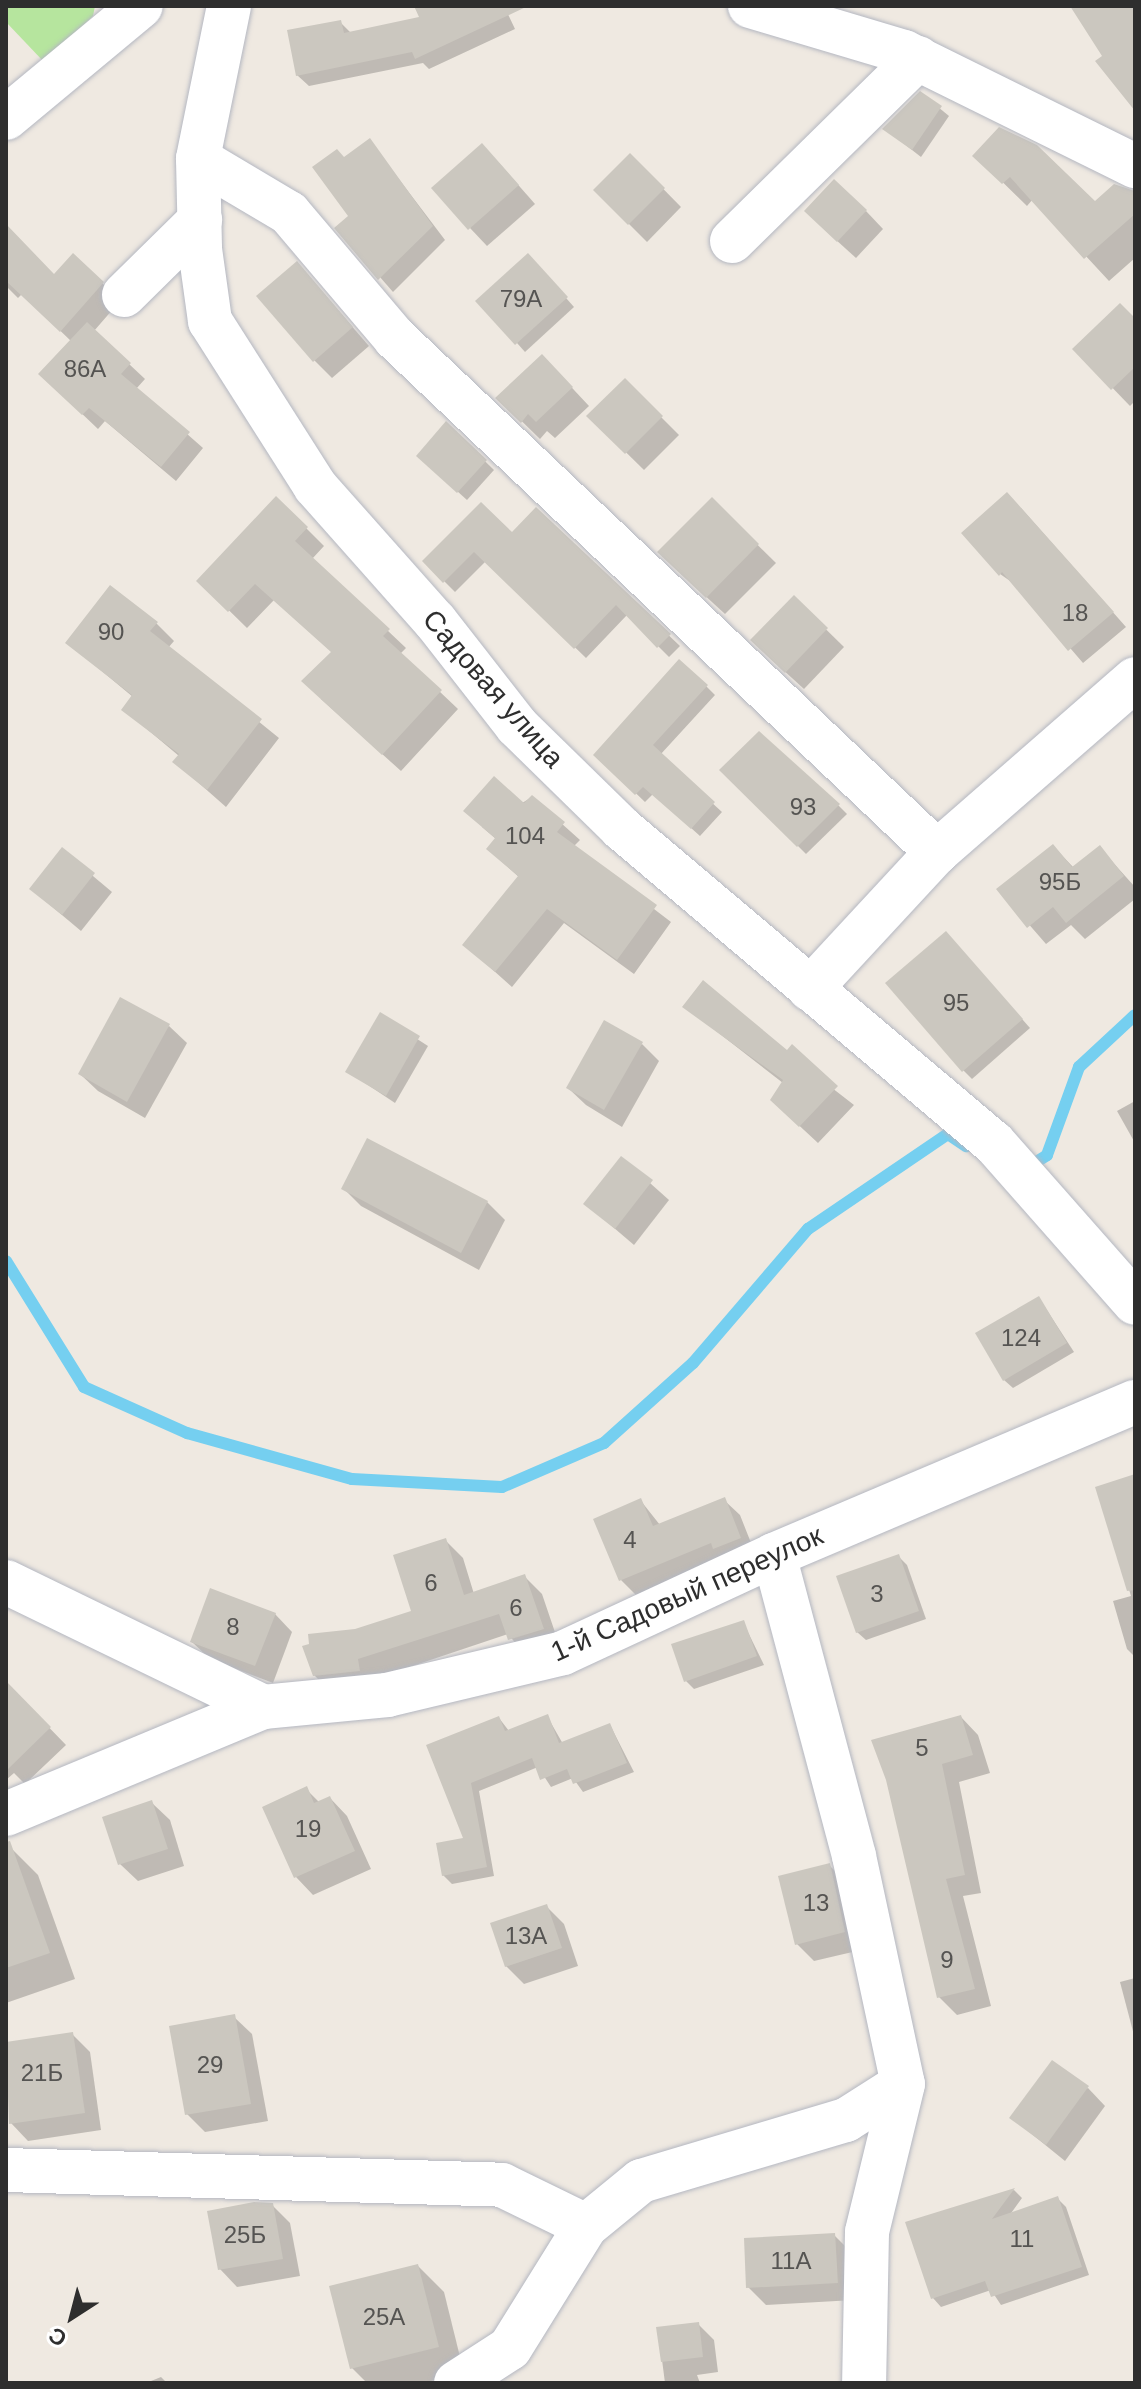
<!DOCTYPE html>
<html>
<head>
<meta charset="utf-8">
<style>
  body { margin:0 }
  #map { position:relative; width:1141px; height:2389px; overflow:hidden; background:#efe9e1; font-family:Helvetica,sans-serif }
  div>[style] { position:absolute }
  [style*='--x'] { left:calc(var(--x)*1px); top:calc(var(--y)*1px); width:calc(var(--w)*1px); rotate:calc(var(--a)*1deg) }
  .green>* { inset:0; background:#b6e59e }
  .shadow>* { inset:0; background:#0003 }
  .stream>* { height:12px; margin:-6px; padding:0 6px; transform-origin:6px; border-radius:6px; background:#75cff0 }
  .building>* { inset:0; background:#cbc7bf }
  .roads { filter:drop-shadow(0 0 2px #b4b7c1) drop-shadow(0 0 2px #b4b7c1) }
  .minor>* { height:44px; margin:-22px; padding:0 22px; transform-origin:22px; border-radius:22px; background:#fff }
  span { translate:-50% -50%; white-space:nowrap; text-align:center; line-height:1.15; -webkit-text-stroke:7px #fff; paint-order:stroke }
  .number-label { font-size:24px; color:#555452 }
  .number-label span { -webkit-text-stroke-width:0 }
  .street-label { font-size:28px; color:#2e2e2e }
  .frame { position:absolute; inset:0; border:8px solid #2e2e2e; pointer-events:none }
  .north { position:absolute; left:32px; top:2277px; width:80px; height:80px; -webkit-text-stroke:6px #fff; paint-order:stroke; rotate:216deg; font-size:22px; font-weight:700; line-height:32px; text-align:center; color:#2e2e2e }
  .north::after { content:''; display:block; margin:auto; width:28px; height:36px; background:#2e2e2e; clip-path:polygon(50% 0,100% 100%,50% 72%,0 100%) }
</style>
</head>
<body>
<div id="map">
  <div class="green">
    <div style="clip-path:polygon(6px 6px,95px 6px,93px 16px,44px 62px,6px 22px)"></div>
  </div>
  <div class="shadow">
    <div style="clip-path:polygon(416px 6px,504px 6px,515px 29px,429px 69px,423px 63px,309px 86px,297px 75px,340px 22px,352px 34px,422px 19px)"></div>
    <div style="clip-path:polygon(921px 93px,949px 116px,921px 157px,885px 129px)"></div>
    <div style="clip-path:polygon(370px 141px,445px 240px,393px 292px,337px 228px,350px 217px,345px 159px)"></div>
    <div style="clip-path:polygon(630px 155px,681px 207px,647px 242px,595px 190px)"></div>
    <div style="clip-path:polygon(975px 155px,1095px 204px,1135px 204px,1135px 258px,1109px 281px,1033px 199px,1027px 206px)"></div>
    <div style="clip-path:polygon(499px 163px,535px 204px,487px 246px,470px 228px)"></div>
    <div style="clip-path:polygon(866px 211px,883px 229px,856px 258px,824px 229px)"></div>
    <div style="clip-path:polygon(6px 226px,54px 276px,102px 283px,120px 301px,94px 331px,145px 379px,136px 389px,203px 448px,176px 481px,105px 421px,98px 429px,56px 389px,72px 342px,22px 294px,18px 298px,6px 286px)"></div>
    <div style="clip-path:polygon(297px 263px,369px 346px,332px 378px,314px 360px)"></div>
    <div style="clip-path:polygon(536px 264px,574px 307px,525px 352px,517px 343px)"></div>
    <div style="clip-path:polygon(1135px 320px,1135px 401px,1130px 406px,1075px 349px)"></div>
    <div style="clip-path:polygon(560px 375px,589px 406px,555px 438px,547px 431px,540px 439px,498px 398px)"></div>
    <div style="clip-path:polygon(625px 381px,679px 435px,644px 470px,589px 416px)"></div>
    <div style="clip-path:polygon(447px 424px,494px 470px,467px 500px,427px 464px)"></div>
    <div style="clip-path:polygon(276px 498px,324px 546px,312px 559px,406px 648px,400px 654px,458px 709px,401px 771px,321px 699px,333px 653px,274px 600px,247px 628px,199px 581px)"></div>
    <div style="clip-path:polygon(712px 500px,776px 563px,725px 614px,677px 570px)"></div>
    <div style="clip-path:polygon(1021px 508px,1126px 627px,1083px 663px,1016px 585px,1000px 574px)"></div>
    <div style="clip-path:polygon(536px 509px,680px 646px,669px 657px,627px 615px,586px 658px,486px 561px,455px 592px,424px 561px,512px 535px)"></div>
    <div style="clip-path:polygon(794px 598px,844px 647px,804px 689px,770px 658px)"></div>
    <div style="clip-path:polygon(156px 623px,174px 641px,168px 648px,279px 738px,226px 807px,175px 762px,179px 756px,123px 709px,133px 697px,68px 643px)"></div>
    <div style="clip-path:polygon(706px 686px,715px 695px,660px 755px,722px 812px,700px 836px,653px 794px,645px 802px,596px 755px)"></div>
    <div style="clip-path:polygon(722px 770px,838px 805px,847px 814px,806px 854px)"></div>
    <div style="clip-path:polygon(532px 797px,580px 840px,573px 847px,671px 922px,634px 974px,564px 923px,512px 987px,465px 945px,520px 878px,488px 849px,496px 839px,482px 827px)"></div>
    <div style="clip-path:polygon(1053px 846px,1074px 868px,1100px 848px,1135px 887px,1135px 899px,1085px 939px,1071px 925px,1046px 944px,999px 890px)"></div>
    <div style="clip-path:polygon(62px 850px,112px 892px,81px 931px,31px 889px)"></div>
    <div style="clip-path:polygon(954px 942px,1030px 1028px,972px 1079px,963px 1070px)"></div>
    <div style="clip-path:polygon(684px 1006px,787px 1053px,854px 1105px,818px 1143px,790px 1117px,783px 1083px)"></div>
    <div style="clip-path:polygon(380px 1015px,428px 1046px,395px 1103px,347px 1071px)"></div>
    <div style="clip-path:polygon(169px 1026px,187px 1043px,145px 1118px,98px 1091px,80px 1074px)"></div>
    <div style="clip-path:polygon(642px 1044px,659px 1061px,622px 1127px,586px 1105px,568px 1088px)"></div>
    <div style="clip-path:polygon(1135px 1101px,1135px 1143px,1117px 1111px)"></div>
    <div style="clip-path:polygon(622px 1158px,669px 1200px,634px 1245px,586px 1204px)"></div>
    <div style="clip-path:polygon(343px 1188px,487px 1202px,505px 1220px,479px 1270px,361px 1206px)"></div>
    <div style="clip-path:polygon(1039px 1298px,1074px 1352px,1013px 1388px,1004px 1380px)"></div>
    <div style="clip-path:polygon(1135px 1476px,1135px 1657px,1127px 1649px,1113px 1601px,1131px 1596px,1098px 1488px)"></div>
    <div style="clip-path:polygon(724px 1500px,740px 1515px,755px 1553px,636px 1595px,621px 1580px,641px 1501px,660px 1525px)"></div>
    <div style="clip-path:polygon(445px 1540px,463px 1558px,474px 1594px,524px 1576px,542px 1594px,560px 1647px,527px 1657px,508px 1634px,332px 1693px,314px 1675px,355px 1631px,414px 1612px)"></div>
    <div style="clip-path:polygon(899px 1557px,907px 1565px,926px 1619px,866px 1640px,857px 1632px)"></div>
    <div style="clip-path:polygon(275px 1614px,292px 1632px,273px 1683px,210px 1659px,192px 1642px)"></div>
    <div style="clip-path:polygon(743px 1622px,764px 1665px,694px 1689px,686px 1681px)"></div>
    <div style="clip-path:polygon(6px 1683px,66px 1745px,25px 1784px,14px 1773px,6px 1780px)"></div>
    <div style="clip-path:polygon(547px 1716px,563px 1744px,610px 1725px,634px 1772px,583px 1792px,573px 1778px,551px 1787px,538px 1767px,479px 1791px,494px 1876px,452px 1884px,443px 1875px,466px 1839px,429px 1746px,499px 1718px,509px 1731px)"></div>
    <div style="clip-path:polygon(961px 1717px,978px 1735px,990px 1773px,959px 1782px,981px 1893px,963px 1896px,991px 2006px,957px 2015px,939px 1997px,888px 1780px)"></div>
    <div style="clip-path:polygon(306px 1789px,320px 1803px,330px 1798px,347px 1816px,371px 1869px,313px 1895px,296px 1877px,264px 1808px)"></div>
    <div style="clip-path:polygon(152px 1803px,170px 1820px,184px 1866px,138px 1881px,120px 1864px)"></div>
    <div style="clip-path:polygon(12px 1849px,38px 1875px,75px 1979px,6px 2003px,6px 1851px)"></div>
    <div style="clip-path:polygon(829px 1865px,847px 1883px,861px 1950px,814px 1961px,797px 1944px)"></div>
    <div style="clip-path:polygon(546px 1906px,564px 1924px,578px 1966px,524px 1984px,506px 1966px)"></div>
    <div style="clip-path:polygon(1135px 1978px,1135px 2039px,1120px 1982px)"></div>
    <div style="clip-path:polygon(234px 2017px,252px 2034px,268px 2121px,205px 2132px,187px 2114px)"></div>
    <div style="clip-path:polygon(72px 2034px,90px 2052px,101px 2130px,28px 2141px,11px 2123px,6px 2044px)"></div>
    <div style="clip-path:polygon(1088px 2088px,1105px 2106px,1065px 2161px,1012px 2118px)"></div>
    <div style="clip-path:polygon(1014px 2190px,1022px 2198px,1009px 2216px,1058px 2199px,1066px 2207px,1089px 2275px,1001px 2305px,991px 2290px,941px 2307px,933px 2298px,907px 2223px)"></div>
    <div style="clip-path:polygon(272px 2205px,290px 2223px,300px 2276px,237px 2287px,220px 2269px)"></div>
    <div style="clip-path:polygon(834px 2235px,852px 2253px,854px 2300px,766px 2305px,748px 2287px)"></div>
    <div style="clip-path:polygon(418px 2266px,444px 2292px,464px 2373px,423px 2383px,367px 2383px,352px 2368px)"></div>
    <div style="clip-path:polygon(698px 2324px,714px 2340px,718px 2372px,697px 2375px,700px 2383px,665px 2383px,658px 2329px)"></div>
    <div style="clip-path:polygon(161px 2377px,167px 2383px,146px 2383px)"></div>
  </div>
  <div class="stream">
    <div style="--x:1025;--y:1169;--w:26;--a:-32"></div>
    <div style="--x:1047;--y:1155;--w:94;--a:-70"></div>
    <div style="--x:1079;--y:1067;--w:76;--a:-42.9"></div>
    <div style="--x:6;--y:1261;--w:148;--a:58.2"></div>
    <div style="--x:84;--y:1387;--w:113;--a:24.1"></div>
    <div style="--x:187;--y:1433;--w:171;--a:15.6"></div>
    <div style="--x:352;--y:1479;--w:150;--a:3.1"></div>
    <div style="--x:502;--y:1487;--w:111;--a:-23.3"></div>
    <div style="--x:604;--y:1443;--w:120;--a:-42"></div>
    <div style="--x:693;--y:1363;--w:177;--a:-49.4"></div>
    <div style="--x:808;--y:1229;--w:169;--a:-34.2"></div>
    <div style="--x:948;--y:1134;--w:22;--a:34"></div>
  </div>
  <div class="building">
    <div style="clip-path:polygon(414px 6px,528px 6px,415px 59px,412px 52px,296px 76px,287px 30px,341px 20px,344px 33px,419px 17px)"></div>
    <div style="clip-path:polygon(1070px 6px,1135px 6px,1135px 111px,1095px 61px,1102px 56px)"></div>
    <div style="clip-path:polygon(920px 91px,942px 106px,912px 150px,882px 129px)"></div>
    <div style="clip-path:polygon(999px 127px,1037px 145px,1095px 201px,1114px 184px,1135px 191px,1135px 214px,1084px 259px,1010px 177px,1002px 184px,972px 156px)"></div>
    <div style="clip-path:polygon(370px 138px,433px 226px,378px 280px,334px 228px,348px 216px,312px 167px,337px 149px,344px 157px)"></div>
    <div style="clip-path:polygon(482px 143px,519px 185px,468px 230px,431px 188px)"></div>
    <div style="clip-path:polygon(630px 153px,665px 188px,628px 225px,593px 190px)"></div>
    <div style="clip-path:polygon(834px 179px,867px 210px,837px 242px,804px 211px)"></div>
    <div style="clip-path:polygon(6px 224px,54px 274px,73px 253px,104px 282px,60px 332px,6px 281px)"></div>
    <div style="clip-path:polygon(528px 253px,568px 297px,515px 345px,475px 301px)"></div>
    <div style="clip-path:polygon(297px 261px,353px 327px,313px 362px,256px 296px)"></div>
    <div style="clip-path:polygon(1120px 303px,1135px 318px,1135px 367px,1111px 390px,1072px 349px)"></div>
    <div style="clip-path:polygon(87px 322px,131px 363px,121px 374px,190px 432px,161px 467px,89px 408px,82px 415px,38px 374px)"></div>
    <div style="clip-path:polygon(542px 354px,573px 387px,536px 422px,528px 414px,521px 423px,495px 398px)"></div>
    <div style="clip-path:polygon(625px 378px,663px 416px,625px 454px,586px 416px)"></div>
    <div style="clip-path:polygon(446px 421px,487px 460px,457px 493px,416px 456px)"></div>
    <div style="clip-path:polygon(1007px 492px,1114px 612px,1068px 651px,1002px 572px,999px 576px,961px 533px)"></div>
    <div style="clip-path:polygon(276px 496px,308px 527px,295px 541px,390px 629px,383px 636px,442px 690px,382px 755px,301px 681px,331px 652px,255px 584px,228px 612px,196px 581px)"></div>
    <div style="clip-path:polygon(712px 497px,759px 544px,706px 598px,657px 552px)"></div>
    <div style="clip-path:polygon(481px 502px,512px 532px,536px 507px,671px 634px,657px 648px,616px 605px,574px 649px,474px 552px,443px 583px,422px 561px)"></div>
    <div style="clip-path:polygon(110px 585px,158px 622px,150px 631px,262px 719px,207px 790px,172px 762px,179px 754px,121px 710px,132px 695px,65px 643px)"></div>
    <div style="clip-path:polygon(794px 595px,828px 628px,785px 673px,750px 640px)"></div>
    <div style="clip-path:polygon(679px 659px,708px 685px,653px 745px,715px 802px,691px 829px,643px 787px,635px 795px,593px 755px)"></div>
    <div style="clip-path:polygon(759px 731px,840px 804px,797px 847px,719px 770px)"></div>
    <div style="clip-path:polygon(494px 776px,524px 803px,532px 795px,565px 822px,557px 832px,657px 905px,617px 960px,547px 909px,495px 972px,462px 945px,518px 876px,486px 849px,495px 838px,463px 811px)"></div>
    <div style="clip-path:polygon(1053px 844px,1072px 867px,1100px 845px,1124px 876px,1066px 923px,1053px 907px,1027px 928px,996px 889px)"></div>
    <div style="clip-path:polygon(62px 847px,95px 873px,62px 915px,29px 889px)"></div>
    <div style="clip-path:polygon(946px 931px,1023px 1019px,962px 1072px,885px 983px)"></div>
    <div style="clip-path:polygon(703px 980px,787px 1050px,792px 1044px,838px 1086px,799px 1127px,770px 1100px,783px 1080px,682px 1007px)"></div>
    <div style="clip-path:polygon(120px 997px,170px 1024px,127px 1102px,78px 1074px)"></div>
    <div style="clip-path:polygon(380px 1012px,420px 1036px,386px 1096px,345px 1072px)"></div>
    <div style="clip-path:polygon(604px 1020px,643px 1042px,604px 1110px,566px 1088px)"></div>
    <div style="clip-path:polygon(367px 1138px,488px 1201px,461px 1253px,341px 1189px)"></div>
    <div style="clip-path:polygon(621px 1156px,653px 1180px,615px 1229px,583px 1204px)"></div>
    <div style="clip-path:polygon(1039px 1296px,1067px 1343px,1003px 1381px,975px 1333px)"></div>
    <div style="clip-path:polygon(1135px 1474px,1135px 1590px,1127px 1591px,1095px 1487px)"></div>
    <div style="clip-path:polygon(725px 1497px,741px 1538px,713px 1549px,711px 1543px,619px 1581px,593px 1519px,641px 1498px,653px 1526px)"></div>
    <div style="clip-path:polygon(446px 1538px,464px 1595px,525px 1574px,544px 1629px,508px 1640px,499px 1614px,358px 1659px,360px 1671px,313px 1676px,302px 1646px,309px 1644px,308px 1634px,355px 1629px,411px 1611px,393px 1555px)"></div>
    <div style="clip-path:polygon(899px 1554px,919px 1611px,856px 1633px,836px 1576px)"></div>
    <div style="clip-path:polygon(210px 1588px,276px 1613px,255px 1666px,190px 1642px)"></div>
    <div style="clip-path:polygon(744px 1620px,757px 1656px,684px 1682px,671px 1644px)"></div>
    <div style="clip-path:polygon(6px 1681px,51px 1727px,6px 1771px)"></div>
    <div style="clip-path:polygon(548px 1714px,559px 1743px,610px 1723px,627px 1763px,573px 1784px,567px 1769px,540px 1780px,532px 1758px,471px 1783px,487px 1867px,442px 1876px,436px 1843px,463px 1838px,426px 1745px,499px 1716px,505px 1731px)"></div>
    <div style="clip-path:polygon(961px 1715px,973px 1755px,942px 1764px,965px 1875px,946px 1879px,975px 1989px,937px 1998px,886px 1780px,871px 1740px)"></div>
    <div style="clip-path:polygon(307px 1786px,314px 1803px,330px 1796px,355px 1851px,294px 1878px,262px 1807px)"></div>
    <div style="clip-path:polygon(152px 1800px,168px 1849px,118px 1865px,102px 1817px)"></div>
    <div style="clip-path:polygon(10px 1841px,50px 1953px,6px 1968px,6px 1842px)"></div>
    <div style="clip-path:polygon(830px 1863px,845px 1932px,795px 1945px,778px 1876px)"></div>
    <div style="clip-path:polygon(547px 1904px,562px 1948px,505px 1967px,490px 1923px)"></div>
    <div style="clip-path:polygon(235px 2014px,251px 2104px,185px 2115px,169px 2026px)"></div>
    <div style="clip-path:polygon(73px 2032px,85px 2113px,9px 2124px,6px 2042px)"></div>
    <div style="clip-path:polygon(1052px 2060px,1089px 2086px,1046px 2145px,1009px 2118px)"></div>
    <div style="clip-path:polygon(1015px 2188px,992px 2219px,1058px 2196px,1082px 2267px,991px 2297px,985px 2281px,931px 2299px,905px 2222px)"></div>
    <div style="clip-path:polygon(254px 2202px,273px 2203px,283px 2259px,218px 2270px,207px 2211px)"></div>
    <div style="clip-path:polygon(835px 2233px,838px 2283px,746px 2288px,744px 2238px)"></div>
    <div style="clip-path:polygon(418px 2264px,439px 2347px,350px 2369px,329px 2286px)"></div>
    <div style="clip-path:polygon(699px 2322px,703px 2357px,661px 2362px,656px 2327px)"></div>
  </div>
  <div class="roads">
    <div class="minor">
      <div style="--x:229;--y:6;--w:156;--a:101.5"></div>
      <div style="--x:198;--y:159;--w:90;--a:88.7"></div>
      <div style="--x:200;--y:249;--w:73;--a:82.1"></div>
      <div style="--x:210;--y:321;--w:196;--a:57.5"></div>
      <div style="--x:315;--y:486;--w:181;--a:48.4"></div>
      <div style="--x:435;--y:621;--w:133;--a:52"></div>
      <div style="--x:517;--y:726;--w:146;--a:44.4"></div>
      <div style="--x:621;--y:828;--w:488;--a:40.2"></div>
      <div style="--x:994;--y:1143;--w:213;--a:48.6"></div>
      <div style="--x:750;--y:6;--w:161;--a:16.6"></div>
      <div style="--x:904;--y:52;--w:258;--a:26.3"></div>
      <div style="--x:6;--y:118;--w:175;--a:-39.7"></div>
      <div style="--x:198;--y:159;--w:106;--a:30.7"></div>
      <div style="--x:289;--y:213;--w:164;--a:49.7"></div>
      <div style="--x:395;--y:338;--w:747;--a:43.48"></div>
      <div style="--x:732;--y:241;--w:261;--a:-44.5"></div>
      <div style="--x:124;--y:295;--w:107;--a:-44.6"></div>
      <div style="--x:810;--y:989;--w:187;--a:-47.2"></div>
      <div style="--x:937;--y:852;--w:263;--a:-41.1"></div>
      <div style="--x:774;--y:1555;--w:311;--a:75.1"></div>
      <div style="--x:854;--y:1856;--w:233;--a:77.9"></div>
      <div style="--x:903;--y:2084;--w:152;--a:103.7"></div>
      <div style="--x:867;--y:2232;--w:151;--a:91.1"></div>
      <div style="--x:6;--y:1582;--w:286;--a:25.9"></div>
      <div style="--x:263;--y:1707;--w:125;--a:-5.5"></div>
      <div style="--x:387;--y:1695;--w:181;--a:-13.4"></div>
      <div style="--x:563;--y:1653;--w:233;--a:-24.9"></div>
      <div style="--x:774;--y:1555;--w:392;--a:-23"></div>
      <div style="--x:6;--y:1814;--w:278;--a:-22.6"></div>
      <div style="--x:6;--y:2170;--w:496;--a:1.7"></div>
      <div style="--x:502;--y:2185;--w:93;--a:26"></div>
      <div style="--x:586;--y:2226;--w:71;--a:-39.3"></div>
      <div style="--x:641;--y:2181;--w:214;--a:-16.6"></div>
      <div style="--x:846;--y:2120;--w:67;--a:-32.3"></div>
      <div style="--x:456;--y:2383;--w:64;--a:-32.9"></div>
      <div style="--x:510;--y:2348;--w:144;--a:-58.1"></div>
    </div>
  </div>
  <div class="number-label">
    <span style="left:521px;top:299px">79А</span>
    <span style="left:85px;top:369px">86А</span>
    <span style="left:1075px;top:613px">18</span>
    <span style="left:111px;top:632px">90</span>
    <span style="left:803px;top:807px">93</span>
    <span style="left:525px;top:836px">104</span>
    <span style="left:1060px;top:882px">95Б</span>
    <span style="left:956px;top:1003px">95</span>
    <span style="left:1021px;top:1338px">124</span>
    <span style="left:630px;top:1540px">4</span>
    <span style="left:431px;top:1583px">6</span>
    <span style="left:877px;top:1594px">3</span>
    <span style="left:516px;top:1608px">6</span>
    <span style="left:233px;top:1627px">8</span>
    <span style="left:922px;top:1748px">5</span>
    <span style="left:308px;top:1829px">19</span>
    <span style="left:816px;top:1903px">13</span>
    <span style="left:526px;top:1936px">13А</span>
    <span style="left:947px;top:1960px">9</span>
    <span style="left:210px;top:2065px">29</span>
    <span style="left:42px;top:2073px">21Б</span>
    <span style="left:245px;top:2235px">25Б</span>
    <span style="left:1022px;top:2239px">11</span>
    <span style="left:791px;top:2261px">11А</span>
    <span style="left:384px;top:2317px">25А</span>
  </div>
  <div class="street-label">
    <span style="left:493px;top:689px;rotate:49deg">Садовая улица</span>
    <span style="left:687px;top:1594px;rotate:-24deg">1-й Садовый переулок</span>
  </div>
  <div class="frame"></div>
  <div class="north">С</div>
</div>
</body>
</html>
